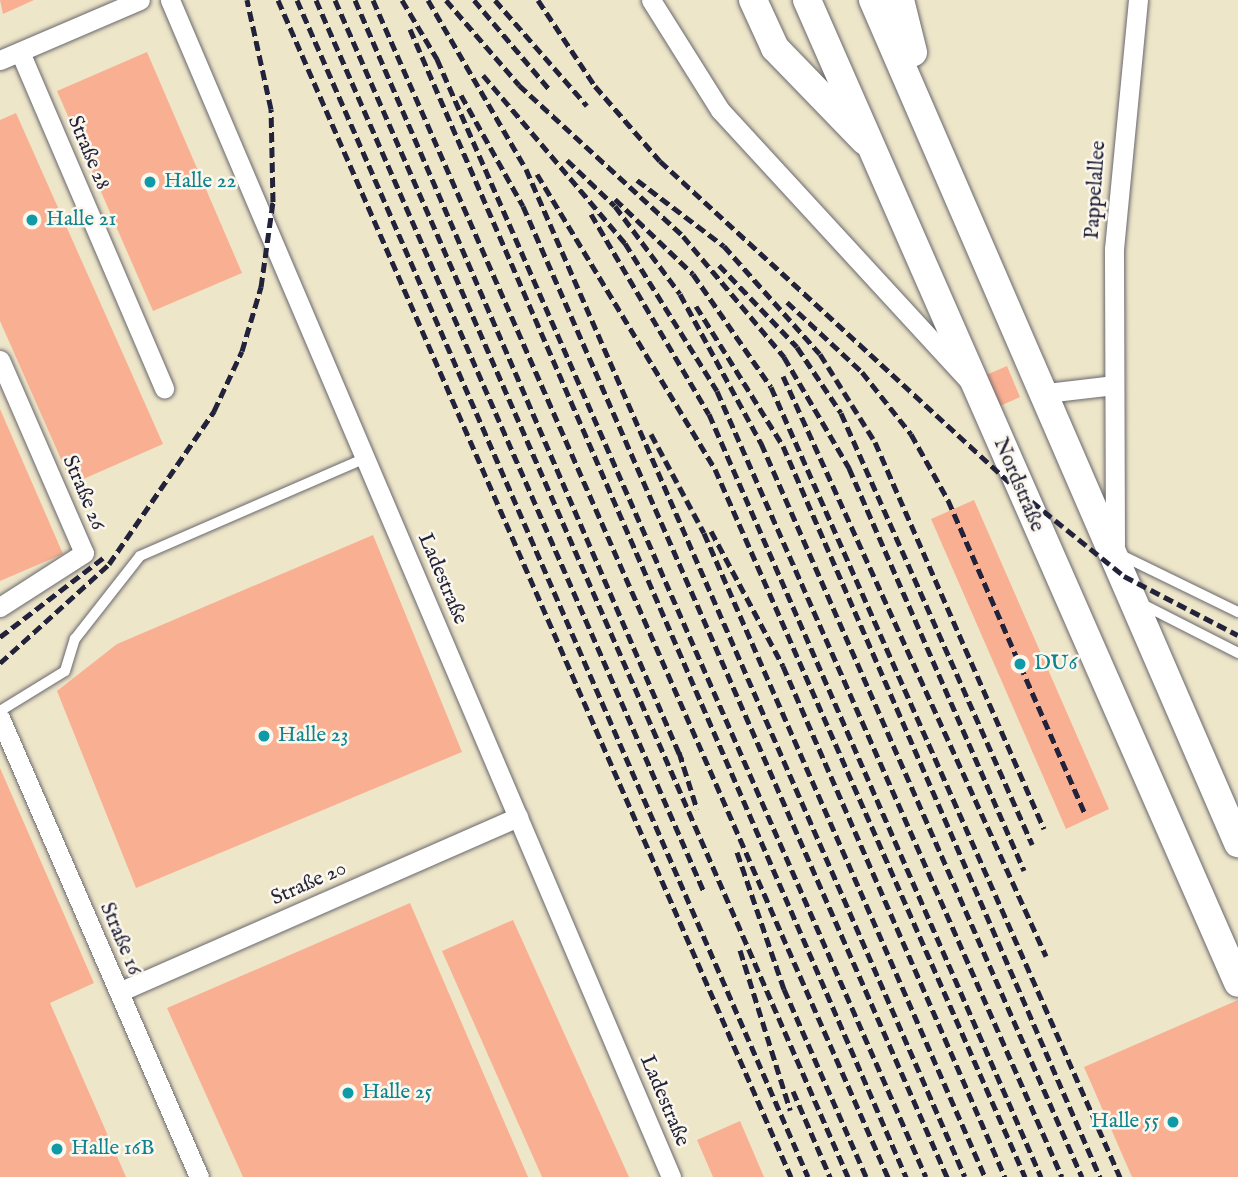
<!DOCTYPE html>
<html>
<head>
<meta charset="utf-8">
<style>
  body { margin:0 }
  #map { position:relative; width:1238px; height:1177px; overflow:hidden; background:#eee6c9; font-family:"IM FELL English",serif }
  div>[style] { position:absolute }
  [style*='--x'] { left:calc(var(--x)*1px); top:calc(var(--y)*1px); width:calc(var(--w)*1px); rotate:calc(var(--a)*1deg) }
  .building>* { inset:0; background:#f9b092 }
  .roads { filter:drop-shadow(0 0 2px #69676d) drop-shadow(0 0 2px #69676d) }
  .lane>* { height:10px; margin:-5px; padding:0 5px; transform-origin:5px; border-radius:5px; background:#fff }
  .street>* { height:19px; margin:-9.5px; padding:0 9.5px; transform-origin:9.5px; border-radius:9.5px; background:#fff }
  .secondary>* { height:28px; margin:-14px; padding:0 14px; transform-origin:14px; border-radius:14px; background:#fff }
  .rail>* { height:5px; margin-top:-2.5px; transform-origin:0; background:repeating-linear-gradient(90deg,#22223b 0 10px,transparent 0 15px) }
  .dots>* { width:19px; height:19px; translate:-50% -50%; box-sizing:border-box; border:4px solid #fbf7ec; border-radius:50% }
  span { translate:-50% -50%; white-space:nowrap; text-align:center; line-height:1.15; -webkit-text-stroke:5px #fbf7ec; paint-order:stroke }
  .street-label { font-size:21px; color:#22223b }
  .culture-label { font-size:21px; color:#0d838f }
  .left { translate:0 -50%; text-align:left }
  .right { translate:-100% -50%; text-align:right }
</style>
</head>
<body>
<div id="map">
  <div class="building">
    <div style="clip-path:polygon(0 0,34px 0,3px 14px)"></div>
    <div style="clip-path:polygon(147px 52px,242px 273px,153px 311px,57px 91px)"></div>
    <div style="clip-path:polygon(16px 113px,163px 444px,72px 484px,0 321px,0 120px)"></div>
    <div style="clip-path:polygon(1007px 366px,1020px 397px,1000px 406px,986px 375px)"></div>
    <div style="clip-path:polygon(0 409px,63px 554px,0 581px)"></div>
    <div style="clip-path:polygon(974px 500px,1109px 809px,1066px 829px,931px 519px)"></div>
    <div style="clip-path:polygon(373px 535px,462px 752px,136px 888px,57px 691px,117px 644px)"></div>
    <div style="clip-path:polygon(0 768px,94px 983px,50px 1003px,126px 1177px,0 1177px)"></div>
    <div style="clip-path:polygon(410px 903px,528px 1177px,243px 1177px,167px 1008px)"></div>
    <div style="clip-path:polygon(513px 920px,629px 1177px,542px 1177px,442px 951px)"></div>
    <div style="clip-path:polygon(1238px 1000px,1238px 1177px,1132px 1177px,1084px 1067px)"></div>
    <div style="clip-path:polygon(740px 1121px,764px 1177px,713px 1177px,697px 1140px)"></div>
  </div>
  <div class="roads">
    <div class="lane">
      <div style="--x:1121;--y:555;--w:130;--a:26"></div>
      <div style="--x:1142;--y:604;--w:108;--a:27"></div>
      <div style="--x:0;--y:711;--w:76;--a:-31.6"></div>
      <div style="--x:65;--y:671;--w:34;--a:-73"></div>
      <div style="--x:75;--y:639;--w:105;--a:-51.9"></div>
      <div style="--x:140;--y:556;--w:245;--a:-23.5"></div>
    </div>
    <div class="street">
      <div style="--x:170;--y:0;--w:1279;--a:66.94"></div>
      <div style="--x:651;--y:0;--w:130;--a:57.9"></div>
      <div style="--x:720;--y:110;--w:371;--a:47.4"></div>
      <div style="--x:20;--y:52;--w:366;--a:66.8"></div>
      <div style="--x:0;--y:60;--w:152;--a:-23.2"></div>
      <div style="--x:0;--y:360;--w:210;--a:66.5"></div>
      <div style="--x:84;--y:553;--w:100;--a:147.3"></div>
      <div style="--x:1046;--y:393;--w:68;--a:-6.7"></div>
      <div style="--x:1115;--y:547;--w:298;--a:-90.2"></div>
      <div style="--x:1114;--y:249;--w:250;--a:-84.5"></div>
      <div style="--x:0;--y:718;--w:500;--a:66.56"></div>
      <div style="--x:119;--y:992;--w:436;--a:-23.7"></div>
    </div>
    <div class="secondary">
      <div style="--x:753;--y:0;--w:53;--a:65.4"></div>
      <div style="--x:775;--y:48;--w:129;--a:45.9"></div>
      <div style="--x:807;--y:0;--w:1073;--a:66.32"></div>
      <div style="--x:873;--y:0;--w:919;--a:66.59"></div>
      <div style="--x:900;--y:0;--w:54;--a:76"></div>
    </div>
  </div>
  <div class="rail">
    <div style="--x:278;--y:0;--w:1284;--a:66.45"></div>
    <div style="--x:297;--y:0;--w:1283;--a:66.53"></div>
    <div style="--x:316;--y:0;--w:973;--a:66.49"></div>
    <div style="--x:335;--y:0;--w:1284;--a:66.45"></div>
    <div style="--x:355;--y:0;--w:827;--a:66.72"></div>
    <div style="--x:373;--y:0;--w:1285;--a:66.37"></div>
    <div style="--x:402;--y:0;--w:69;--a:59.3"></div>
    <div style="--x:437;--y:59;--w:1220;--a:66.38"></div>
    <div style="--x:428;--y:0;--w:195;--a:59.9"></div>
    <div style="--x:526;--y:169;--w:1099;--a:66.47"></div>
    <div style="--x:446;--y:0;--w:112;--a:49.3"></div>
    <div style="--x:519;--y:85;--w:223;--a:42.6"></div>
    <div style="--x:683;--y:236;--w:158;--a:50.1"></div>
    <div style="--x:784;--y:357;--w:129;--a:59.6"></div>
    <div style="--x:849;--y:468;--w:439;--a:66.5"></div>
    <div style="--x:474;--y:0;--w:116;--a:49.9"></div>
    <div style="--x:495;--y:0;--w:140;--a:49"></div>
    <div style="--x:538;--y:0;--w:103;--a:56.5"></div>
    <div style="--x:595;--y:86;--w:99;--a:49.1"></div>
    <div style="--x:660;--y:161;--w:489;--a:42.6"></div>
    <div style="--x:1020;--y:492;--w:134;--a:38.9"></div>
    <div style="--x:1124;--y:576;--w:128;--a:27.4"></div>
    <div style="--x:410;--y:29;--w:1251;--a:66.63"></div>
    <div style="--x:483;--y:75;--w:220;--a:49.8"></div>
    <div style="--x:625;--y:243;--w:174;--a:58.1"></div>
    <div style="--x:717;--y:391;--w:858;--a:66.3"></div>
    <div style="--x:461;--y:95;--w:127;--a:60.8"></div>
    <div style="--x:523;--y:206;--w:1060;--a:66.41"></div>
    <div style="--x:567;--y:160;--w:66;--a:43.8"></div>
    <div style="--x:615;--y:206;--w:109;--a:53.5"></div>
    <div style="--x:680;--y:294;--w:170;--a:61.5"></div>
    <div style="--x:761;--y:443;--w:801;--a:66.38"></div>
    <div style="--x:537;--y:174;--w:345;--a:58.9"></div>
    <div style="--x:715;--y:469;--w:773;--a:66.35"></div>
    <div style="--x:637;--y:180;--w:109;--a:37.2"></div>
    <div style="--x:724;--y:246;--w:144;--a:48.4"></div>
    <div style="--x:820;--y:354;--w:104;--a:58"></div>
    <div style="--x:875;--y:442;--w:422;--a:66.4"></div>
    <div style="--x:615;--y:199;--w:108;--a:43.9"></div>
    <div style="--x:693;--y:274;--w:137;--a:55.4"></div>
    <div style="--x:771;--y:387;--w:864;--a:66.17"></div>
    <div style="--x:591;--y:214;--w:232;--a:59.5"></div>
    <div style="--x:709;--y:414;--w:832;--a:66.48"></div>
    <div style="--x:719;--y:265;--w:113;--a:46.4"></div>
    <div style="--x:797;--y:347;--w:79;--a:56.3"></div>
    <div style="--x:841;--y:413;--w:472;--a:66.1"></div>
    <div style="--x:787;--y:302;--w:103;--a:43"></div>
    <div style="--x:862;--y:372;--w:79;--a:51.7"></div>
    <div style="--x:911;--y:434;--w:76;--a:60.7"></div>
    <div style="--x:948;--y:500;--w:342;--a:66.4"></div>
    <div style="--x:696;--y:306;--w:165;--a:58.1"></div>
    <div style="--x:783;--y:446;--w:797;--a:66.56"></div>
    <div style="--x:783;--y:376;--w:637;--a:65.61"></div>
    <div style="--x:651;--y:434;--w:112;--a:61.8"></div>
    <div style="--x:704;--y:533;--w:703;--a:66.43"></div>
    <div style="--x:711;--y:531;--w:153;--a:61.9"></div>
    <div style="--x:783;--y:666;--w:557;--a:66.52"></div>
    <div style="--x:0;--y:637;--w:130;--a:-37.5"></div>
    <div style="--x:0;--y:663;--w:147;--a:-42.2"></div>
    <div style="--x:109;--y:564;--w:186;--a:-55.5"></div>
    <div style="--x:214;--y:411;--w:66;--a:-65"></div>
    <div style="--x:242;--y:351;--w:67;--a:-73.5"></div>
    <div style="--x:261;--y:287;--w:86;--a:-82"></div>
    <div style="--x:273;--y:202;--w:93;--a:-91.2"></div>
    <div style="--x:271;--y:109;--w:112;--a:-102.4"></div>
    <div style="--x:679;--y:752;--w:60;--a:72.5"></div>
    <div style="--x:737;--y:852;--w:145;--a:71.1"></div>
    <div style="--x:784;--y:989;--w:205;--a:66.4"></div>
    <div style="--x:740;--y:950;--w:168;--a:72.6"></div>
    <div style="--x:793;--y:1091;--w:94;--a:66.7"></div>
  </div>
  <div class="dots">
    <div style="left:150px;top:182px;background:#0f9aa8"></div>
    <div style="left:32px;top:220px;background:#0f9aa8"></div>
    <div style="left:1020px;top:664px;background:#0f9aa8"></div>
    <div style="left:264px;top:736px;background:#0f9aa8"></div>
    <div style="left:348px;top:1093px;background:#0f9aa8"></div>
    <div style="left:1173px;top:1122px;background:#0f9aa8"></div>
    <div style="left:57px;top:1149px;background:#0f9aa8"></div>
  </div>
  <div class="street-label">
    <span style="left:88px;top:153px;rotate:67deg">Straße 28</span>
    <span style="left:1096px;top:190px;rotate:-86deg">Pappelallee</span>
    <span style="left:1018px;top:485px;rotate:67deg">Nordstraße</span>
    <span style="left:83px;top:493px;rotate:67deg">Straße 26</span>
    <span style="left:442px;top:579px;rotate:67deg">Ladestraße</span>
    <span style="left:309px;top:884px;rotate:-24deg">Straße 20</span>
    <span style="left:120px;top:939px;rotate:67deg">Straße 16</span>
    <span style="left:664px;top:1101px;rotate:67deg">Ladestraße</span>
  </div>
  <div class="culture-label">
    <span class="left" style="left:164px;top:182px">Halle 22</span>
    <span class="left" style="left:46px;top:220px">Halle 21</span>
    <span class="left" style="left:1034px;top:664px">DU6</span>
    <span class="left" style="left:278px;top:736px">Halle 23</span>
    <span class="left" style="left:362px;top:1093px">Halle 25</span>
    <span class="right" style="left:1159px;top:1122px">Halle 55</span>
    <span class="left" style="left:71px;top:1149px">Halle 16B</span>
  </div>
</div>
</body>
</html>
